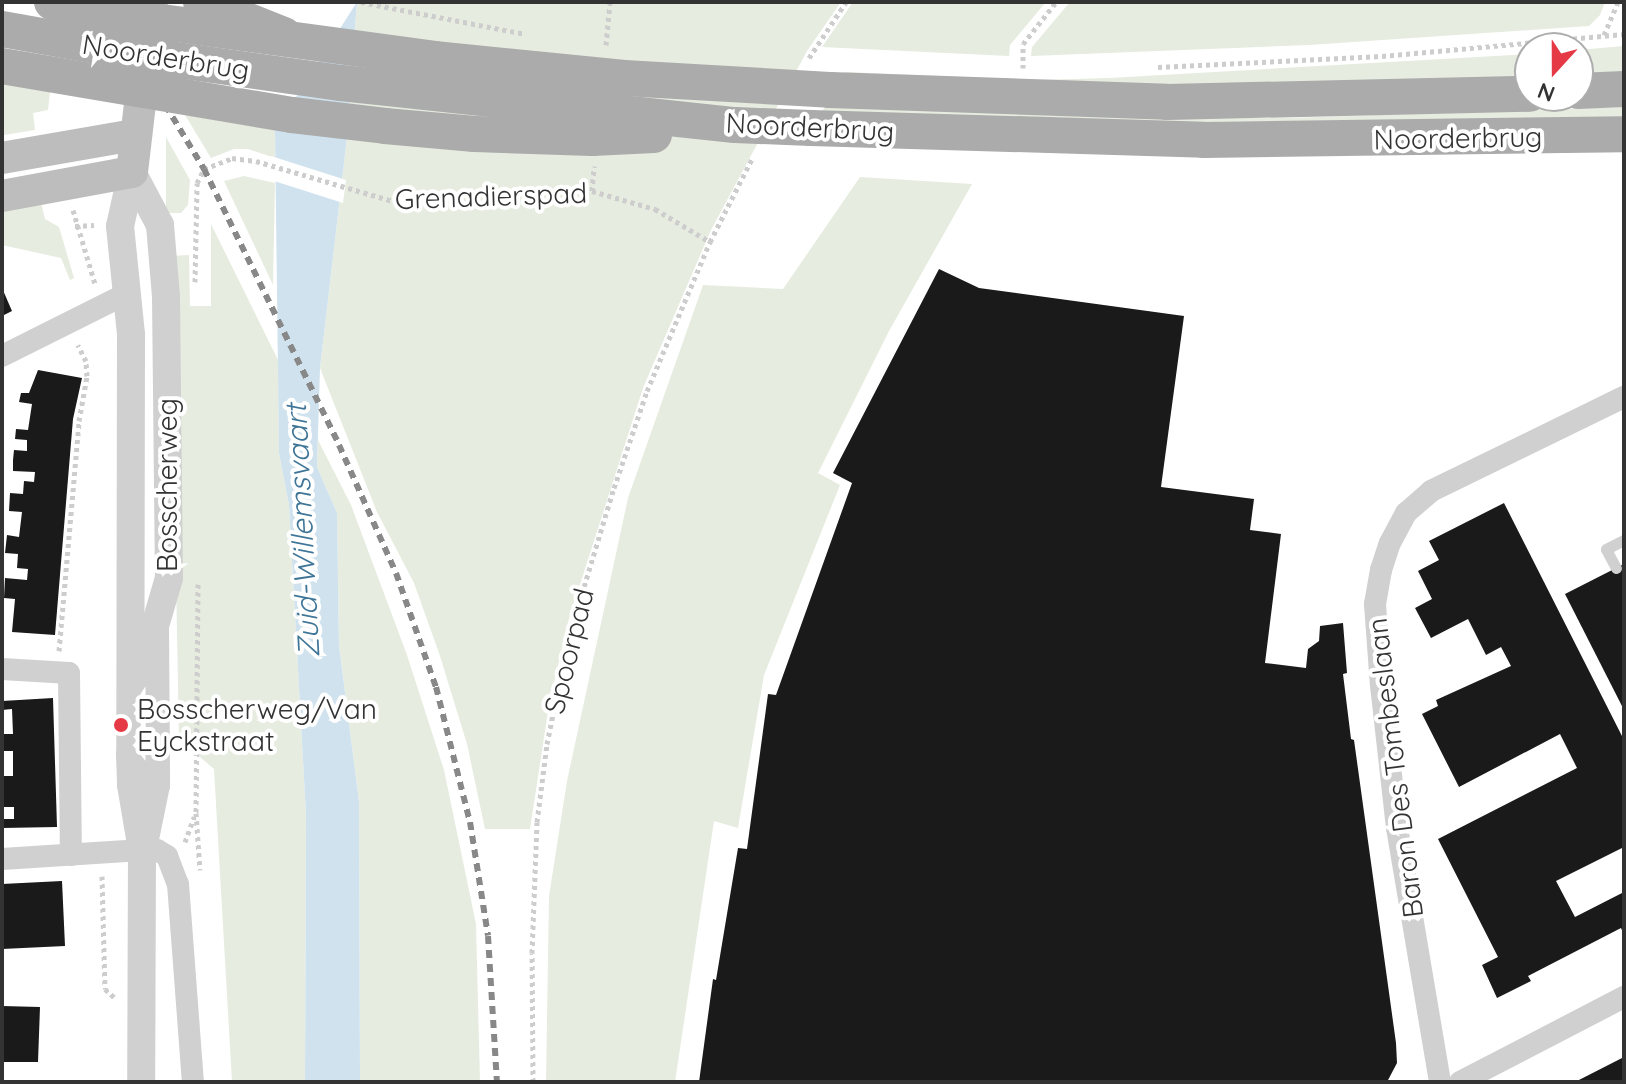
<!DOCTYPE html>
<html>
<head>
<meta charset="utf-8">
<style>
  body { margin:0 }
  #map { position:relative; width:1626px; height:1084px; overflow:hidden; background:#fff; font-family:Quicksand,sans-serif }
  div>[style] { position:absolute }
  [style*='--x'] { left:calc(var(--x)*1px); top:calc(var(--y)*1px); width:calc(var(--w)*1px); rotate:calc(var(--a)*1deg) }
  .green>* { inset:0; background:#e6ecdf }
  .water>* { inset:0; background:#cfe2ee }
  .pier>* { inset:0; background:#fff }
  .building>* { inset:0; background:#1a1a1a }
  .path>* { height:5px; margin-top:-2.5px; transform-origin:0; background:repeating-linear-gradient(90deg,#cdcdcd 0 4px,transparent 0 8px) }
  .service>* { height:11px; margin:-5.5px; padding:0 5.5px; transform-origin:5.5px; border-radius:5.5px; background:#d0d0d0 }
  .minor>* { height:22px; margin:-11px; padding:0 11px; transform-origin:11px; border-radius:11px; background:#d0d0d0 }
  .tertiary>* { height:28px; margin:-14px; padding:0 14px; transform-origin:14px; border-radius:14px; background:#d0d0d0 }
  .secondary>* { height:32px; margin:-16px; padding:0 16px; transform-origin:16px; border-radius:16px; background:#bdbdbd }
  .primary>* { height:36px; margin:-18px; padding:0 18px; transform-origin:18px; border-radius:18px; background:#ababab }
  .rail>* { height:6px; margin-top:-3px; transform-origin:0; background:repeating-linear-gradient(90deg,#888 0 8px,transparent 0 14px) }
  .path-bridge>* { height:5px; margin-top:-2.5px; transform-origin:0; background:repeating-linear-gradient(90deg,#cdcdcd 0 4px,transparent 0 8px) }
  .primary-bridge>* { height:36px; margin:-18px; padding:0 18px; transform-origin:18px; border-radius:18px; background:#ababab }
  .dots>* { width:22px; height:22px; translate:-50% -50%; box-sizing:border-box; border:4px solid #fff; border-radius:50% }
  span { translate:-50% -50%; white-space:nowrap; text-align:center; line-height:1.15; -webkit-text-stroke:8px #fff; paint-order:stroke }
  .street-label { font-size:28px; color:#333 }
  .poi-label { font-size:28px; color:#333 }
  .left { translate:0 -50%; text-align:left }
  .water-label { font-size:30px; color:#3f7597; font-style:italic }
  .frame { position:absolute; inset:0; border:4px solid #333; pointer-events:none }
  .north { position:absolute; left:1514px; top:32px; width:80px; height:80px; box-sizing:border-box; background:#fff; border:2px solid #adadad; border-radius:50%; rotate:201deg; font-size:22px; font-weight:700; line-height:32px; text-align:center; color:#333 }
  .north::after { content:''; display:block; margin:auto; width:28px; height:36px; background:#e63946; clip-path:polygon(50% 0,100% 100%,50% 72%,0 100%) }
</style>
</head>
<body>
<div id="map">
  <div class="green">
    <div style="clip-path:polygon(357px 2px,841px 2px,807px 51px,711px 230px,643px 388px,568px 622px,549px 705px,530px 829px,485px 829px,467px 744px,440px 656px,414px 583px,377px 512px,320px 368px,346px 146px)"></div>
    <div style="clip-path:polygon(853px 2px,1046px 2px,1010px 45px,1009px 56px,822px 47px)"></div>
    <div style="clip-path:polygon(1070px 2px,1605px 2px,1600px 15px,1589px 26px,1309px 45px,1031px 56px,1032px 47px)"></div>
    <div style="clip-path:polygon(1624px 46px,1624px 76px,1578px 79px,1578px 50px)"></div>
    <div style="clip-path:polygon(1530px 54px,1530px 81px,1274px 88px,842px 76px,845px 72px,1036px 80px,1109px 78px)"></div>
    <div style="clip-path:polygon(2px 82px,50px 92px,48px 110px,33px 113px,35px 130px,4px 135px,5px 149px,2px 149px)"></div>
    <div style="clip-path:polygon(825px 106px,1139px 117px,1289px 118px,1624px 107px,1624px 117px,1139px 123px,822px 112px)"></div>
    <div style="clip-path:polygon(185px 115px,275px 130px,275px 158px,248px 149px,234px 149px,211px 158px)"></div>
    <div style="clip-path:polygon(166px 137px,190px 180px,188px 205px,181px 213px,166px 213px)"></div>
    <div style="clip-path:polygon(244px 176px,275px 183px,273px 285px,224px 181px)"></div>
    <div style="clip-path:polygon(860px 177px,972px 184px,889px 331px,818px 473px,840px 485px,764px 675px,738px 828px,714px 821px,675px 1082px,546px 1082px,549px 896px,567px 781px,628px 498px,703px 285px,783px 289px)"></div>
    <div style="clip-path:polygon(41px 203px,45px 219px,59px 227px,74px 278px,70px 280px,61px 258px,2px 245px,2px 212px)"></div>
    <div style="clip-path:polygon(211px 224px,278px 360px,279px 453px,289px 505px,306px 815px,305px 1082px,232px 1082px,214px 769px,179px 739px,170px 256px,189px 255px,190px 306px,211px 306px)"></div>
    <div style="clip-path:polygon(318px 440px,351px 505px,407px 655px,444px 770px,476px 924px,480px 1082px,360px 1082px,359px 802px,339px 644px,337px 513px,317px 467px)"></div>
  </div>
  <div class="water">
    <div style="clip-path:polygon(357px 2px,346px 146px,320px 368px,317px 467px,337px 513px,339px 645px,359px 802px,360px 1082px,305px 1082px,306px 815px,289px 505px,279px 453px,275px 130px)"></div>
  </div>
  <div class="pier">
    <div style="clip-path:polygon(271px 156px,346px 180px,343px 203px,271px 180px)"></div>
  </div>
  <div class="building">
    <div style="clip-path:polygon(939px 269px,979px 288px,1184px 316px,1161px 487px,1254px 499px,1250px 530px,1281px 534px,1265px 663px,1306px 668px,1308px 649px,1319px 641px,1320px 626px,1343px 623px,1347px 673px,1343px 674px,1351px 739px,1354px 740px,1396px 1043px,1397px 1063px,1387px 1082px,699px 1082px,713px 979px,716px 980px,738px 848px,747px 849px,768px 694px,776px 695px,852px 483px,833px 473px)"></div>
    <div style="clip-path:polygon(2px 288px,12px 311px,2px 316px)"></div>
    <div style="clip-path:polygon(38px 370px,82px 378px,73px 419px,55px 635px,12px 632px,15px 599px,4px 598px,5px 578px,27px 580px,28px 569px,17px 568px,18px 554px,5px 553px,7px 535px,19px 537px,22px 512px,9px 511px,10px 493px,23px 494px,24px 481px,34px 482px,35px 472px,13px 471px,13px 460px,14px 450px,27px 451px,27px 440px,15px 439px,16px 429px,28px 430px,32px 404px,19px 402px,21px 393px,29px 393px)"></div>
    <div style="clip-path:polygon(1504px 503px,1624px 740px,1624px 847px,1556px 881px,1575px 917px,1624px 892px,1624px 935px,1621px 928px,1528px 976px,1531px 981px,1497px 998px,1482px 965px,1498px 957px,1438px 839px,1577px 768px,1560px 734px,1459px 787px,1422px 714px,1438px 706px,1436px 700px,1511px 666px,1501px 647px,1486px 655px,1468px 619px,1431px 638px,1415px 608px,1432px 599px,1418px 571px,1439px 560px,1429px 541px)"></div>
    <div style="clip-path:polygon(1624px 564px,1624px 710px,1565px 594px)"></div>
    <div style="clip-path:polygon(53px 698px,57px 827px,2px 828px,2px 819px,14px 819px,14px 807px,2px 807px,2px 776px,13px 776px,13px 751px,2px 751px,2px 734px,13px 734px,12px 709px,2px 710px,2px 701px)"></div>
    <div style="clip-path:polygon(62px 881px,65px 946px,2px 949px,2px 884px)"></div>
    <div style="clip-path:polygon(2px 1006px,40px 1007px,38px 1062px,2px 1062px)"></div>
    <div style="clip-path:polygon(1624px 1057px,1624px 1082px,1575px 1082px)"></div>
  </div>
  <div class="path">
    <div style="--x:1604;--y:35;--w:36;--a:-67"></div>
    <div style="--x:606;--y:45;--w:43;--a:-84.7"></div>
    <div style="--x:809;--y:58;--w:67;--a:-56.5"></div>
    <div style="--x:1158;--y:67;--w:224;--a:-2.8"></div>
    <div style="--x:1382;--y:56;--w:243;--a:-5.2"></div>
    <div style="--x:1023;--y:68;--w:24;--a:-90"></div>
    <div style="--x:1023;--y:44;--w:53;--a:-51.8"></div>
    <div style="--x:592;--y:191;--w:25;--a:-85"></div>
    <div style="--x:73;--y:210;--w:77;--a:73.4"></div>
    <div style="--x:75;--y:226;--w:19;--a:-3"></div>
    <div style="--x:195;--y:282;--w:99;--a:-88.8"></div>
    <div style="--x:197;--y:183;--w:16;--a:-63"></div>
    <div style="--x:204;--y:169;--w:30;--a:-21"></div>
    <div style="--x:232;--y:158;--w:24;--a:7"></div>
    <div style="--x:256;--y:161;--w:146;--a:16.3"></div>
    <div style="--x:396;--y:202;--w:164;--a:-4.2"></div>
    <div style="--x:560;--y:190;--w:32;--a:2"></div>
    <div style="--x:592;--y:191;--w:66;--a:15.9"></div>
    <div style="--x:655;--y:209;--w:64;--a:31"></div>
    <div style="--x:198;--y:584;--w:229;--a:90.5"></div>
    <div style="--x:196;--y:813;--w:57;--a:86"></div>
    <div style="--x:59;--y:651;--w:231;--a:-85"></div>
    <div style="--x:79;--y:421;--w:46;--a:-79.9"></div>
    <div style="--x:87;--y:376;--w:15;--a:-94"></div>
    <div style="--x:86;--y:361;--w:18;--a:-117"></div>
    <div style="--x:185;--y:842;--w:27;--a:-70"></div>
    <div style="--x:102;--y:876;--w:113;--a:88.5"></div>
    <div style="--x:105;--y:989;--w:13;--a:42"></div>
    <div style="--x:533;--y:1082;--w:129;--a:-90.4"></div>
    <div style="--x:532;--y:953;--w:131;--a:-87.8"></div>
    <div style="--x:537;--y:822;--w:79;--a:-82.7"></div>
    <div style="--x:547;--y:744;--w:106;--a:-78.6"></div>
    <div style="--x:568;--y:640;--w:159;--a:-73.2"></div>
    <div style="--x:614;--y:488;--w:102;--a:-71.2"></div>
    <div style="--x:647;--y:391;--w:162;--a:-67.1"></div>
    <div style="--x:710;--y:242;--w:95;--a:-63.2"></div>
  </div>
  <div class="service">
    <div style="--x:1616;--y:568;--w:21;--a:-118"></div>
    <div style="--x:1606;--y:549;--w:20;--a:-27"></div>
  </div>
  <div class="minor">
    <div style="--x:2;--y:356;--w:141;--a:-26.6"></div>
    <div style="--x:2;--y:669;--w:67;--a:3.4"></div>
    <div style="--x:69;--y:673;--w:182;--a:89.4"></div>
    <div style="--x:2;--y:859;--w:140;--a:-3.7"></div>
    <div style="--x:142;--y:850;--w:15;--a:0"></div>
    <div style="--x:157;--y:850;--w:12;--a:31"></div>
    <div style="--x:167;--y:856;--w:30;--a:69"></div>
    <div style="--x:178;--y:884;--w:199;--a:85.7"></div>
    <div style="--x:1440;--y:1082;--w:258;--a:-99.6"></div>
    <div style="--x:1397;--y:828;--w:143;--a:-96.4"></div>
    <div style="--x:1381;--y:686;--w:82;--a:-94.2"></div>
    <div style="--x:1375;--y:604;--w:35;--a:-80"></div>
    <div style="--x:1381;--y:570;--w:28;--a:-72"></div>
    <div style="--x:1390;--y:543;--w:34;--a:-62"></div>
    <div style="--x:1406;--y:513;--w:33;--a:-41"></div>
    <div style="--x:1431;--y:491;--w:215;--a:-26"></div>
    <div style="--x:1460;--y:1082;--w:185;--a:-27.4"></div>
  </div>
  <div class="tertiary">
    <div style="--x:132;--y:172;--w:55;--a:102.5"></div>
    <div style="--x:120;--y:226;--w:110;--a:84.2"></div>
    <div style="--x:131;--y:335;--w:419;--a:90.1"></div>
    <div style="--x:130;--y:754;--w:31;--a:88"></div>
    <div style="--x:131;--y:785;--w:66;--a:80.4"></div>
    <div style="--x:142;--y:850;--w:232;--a:90.2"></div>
    <div style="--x:132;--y:172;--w:60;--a:62.2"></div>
    <div style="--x:160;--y:225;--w:71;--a:85.2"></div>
    <div style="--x:166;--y:296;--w:282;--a:89.4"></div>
    <div style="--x:169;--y:578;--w:50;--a:106.3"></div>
    <div style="--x:155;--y:626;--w:159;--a:89.6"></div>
    <div style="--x:156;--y:785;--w:50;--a:101.5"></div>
  </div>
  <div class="secondary">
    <div style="--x:2;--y:158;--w:134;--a:-9.9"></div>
    <div style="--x:2;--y:196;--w:132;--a:-10.5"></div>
    <div style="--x:132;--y:172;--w:171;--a:-83.3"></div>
  </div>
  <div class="primary">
    <div style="--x:201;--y:2;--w:89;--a:21.7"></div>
    <div style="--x:830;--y:90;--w:337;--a:2"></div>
    <div style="--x:1167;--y:102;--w:363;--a:-1.3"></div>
    <div style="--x:1578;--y:91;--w:46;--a:-2.5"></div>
    <div style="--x:811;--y:128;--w:393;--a:1.7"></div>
    <div style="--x:1204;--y:140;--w:420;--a:-0.8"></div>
  </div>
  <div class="rail">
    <div style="--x:91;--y:2;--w:113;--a:53.6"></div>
    <div style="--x:158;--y:93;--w:89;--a:58.8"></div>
    <div style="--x:204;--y:169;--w:307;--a:63.9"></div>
    <div style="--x:339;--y:445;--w:140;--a:66"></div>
    <div style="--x:396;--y:573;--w:121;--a:70.7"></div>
    <div style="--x:436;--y:687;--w:139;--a:75.9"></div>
    <div style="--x:470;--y:822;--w:115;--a:81"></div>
    <div style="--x:488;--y:936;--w:146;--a:86.5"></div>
  </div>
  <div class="path-bridge">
    <div style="--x:361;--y:2;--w:168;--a:11"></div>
  </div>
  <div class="primary-bridge">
    <div style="--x:52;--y:2;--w:82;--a:11.3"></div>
    <div style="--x:132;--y:18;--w:305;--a:7.7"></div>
    <div style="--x:434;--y:59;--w:191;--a:5.7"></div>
    <div style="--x:624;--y:78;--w:206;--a:3.3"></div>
    <div style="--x:2;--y:29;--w:171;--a:10.1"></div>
    <div style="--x:170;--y:59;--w:173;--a:8"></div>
    <div style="--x:341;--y:83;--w:396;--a:6.1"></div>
    <div style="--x:735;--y:125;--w:76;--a:2.3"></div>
    <div style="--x:2;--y:66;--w:294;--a:9.6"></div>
    <div style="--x:292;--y:115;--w:94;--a:6.7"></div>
    <div style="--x:385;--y:126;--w:90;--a:5.1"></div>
    <div style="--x:475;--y:134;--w:117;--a:2"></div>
    <div style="--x:592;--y:138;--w:62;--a:-2.8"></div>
  </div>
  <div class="dots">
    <div style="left:121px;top:725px;background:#e63946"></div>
  </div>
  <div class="street-label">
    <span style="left:166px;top:57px;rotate:9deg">Noorderbrug</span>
    <span style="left:810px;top:127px;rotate:3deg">Noorderbrug</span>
    <span style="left:1458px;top:138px;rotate:-1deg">Noorderbrug</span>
    <span style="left:491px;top:196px;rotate:-2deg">Grenadierspad</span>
    <span style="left:167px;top:485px;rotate:-90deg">Bosscherweg</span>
    <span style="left:569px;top:651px;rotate:-76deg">Spoorpad</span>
    <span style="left:1395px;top:768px;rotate:-97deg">Baron Des Tombeslaan</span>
  </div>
  <div class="poi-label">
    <span class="left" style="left:137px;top:725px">Bosscherweg/Van<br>Eyckstraat</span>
  </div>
  <div class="water-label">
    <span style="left:302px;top:531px;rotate:-93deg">Zuid-Willemsvaart</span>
  </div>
  <div class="frame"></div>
  <div class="north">N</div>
</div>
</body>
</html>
